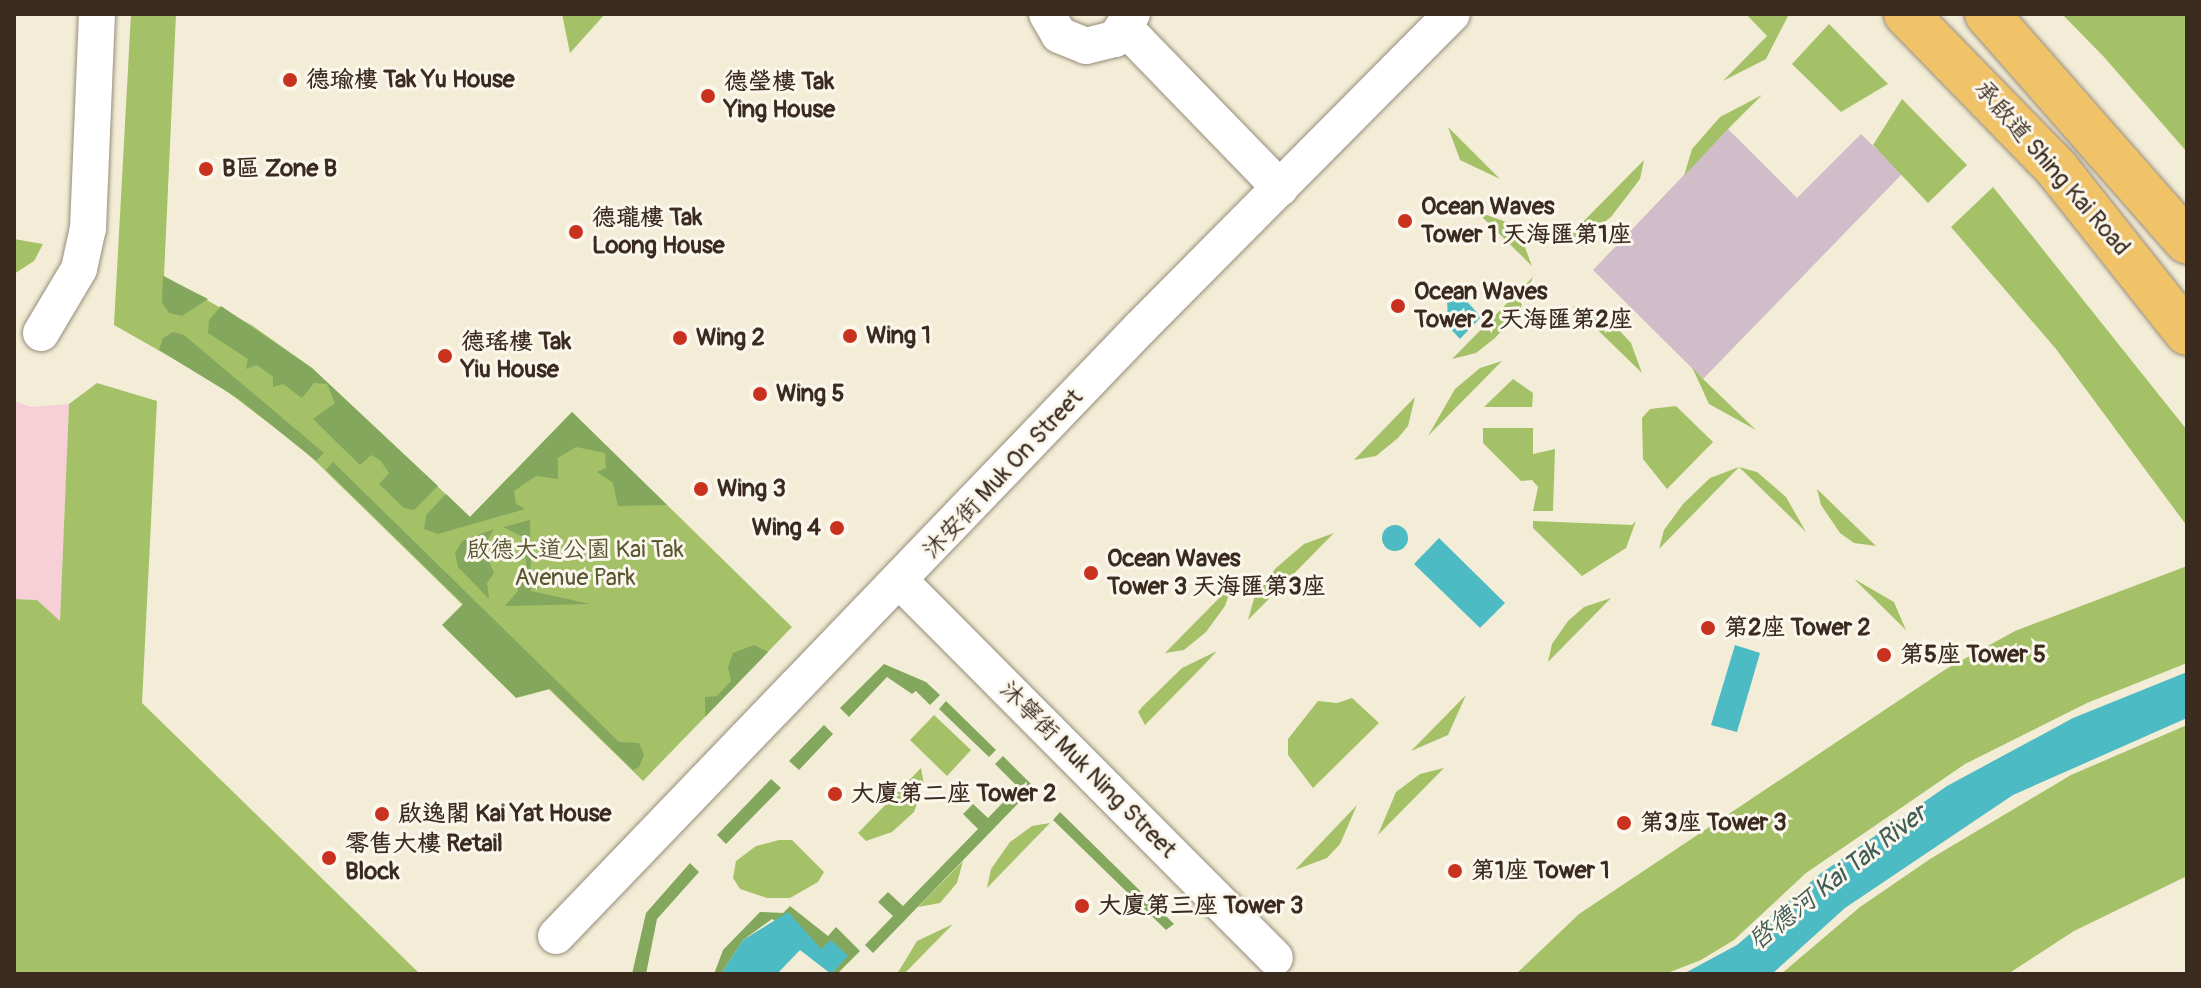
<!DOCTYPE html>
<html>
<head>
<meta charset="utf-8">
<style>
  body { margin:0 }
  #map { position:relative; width:2201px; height:988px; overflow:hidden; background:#f3edd7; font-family:Pangolin,"LXGW WenKai TC",sans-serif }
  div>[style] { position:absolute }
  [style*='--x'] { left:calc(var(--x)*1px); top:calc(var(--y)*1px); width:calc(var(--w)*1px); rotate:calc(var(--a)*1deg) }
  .built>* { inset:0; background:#f6cfd7 }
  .industrial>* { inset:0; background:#d1bdc9 }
  .green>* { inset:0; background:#a4c168 }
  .forest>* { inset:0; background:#83a75c }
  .water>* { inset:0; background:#4dbbc3 }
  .round { border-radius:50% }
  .roads { filter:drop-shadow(0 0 2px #978c7a) drop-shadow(0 0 2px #978c7a) }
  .minor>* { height:36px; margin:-18px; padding:0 18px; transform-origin:18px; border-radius:18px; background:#fff }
  .major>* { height:44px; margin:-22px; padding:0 22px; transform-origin:22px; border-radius:22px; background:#f0c369 }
  .dots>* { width:22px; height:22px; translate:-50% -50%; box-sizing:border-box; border:4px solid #fbf7ec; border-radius:50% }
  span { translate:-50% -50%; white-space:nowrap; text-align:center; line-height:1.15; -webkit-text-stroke:6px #fbf7ec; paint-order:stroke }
  .poi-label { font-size:24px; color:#3b2a1e; font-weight:700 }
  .left { translate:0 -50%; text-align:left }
  .right { translate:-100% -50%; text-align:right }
  .street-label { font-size:24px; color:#3b2a1e }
  .park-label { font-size:24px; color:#5a5734 }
  .water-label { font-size:26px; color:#415d58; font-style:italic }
  .frame { position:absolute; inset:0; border:16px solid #3b2a1e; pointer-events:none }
</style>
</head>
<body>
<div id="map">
  <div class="built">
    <div style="clip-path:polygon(14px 401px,31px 407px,69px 404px,60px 622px,37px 600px,14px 599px)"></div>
  </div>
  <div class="industrial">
    <div style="clip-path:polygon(1728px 129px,1797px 198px,1861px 134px,1902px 174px,1703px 379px,1593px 270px)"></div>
  </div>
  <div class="green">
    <div style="clip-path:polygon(131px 14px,176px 14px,164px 276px,253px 326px,312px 368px,470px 517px,572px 412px,792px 627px,643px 781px,304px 450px,216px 383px,114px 325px)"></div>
    <div style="clip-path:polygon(562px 14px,605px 14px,570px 53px)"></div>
    <div style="clip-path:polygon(1746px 14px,1789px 14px,1766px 59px,1723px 81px,1767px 36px)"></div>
    <div style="clip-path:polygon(2062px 14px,2187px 14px,2187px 152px,2104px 57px)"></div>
    <div style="clip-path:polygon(1829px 24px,1888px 84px,1841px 112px,1792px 64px)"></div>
    <div style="clip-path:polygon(1762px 95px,1728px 129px,1684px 176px,1692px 149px,1720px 117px)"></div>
    <div style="clip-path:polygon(1902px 99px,1967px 165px,1928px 203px,1873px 145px)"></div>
    <div style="clip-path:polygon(1448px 127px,1500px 179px,1460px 160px)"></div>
    <div style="clip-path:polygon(1644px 160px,1640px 179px,1611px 217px,1594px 230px,1564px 241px)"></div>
    <div style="clip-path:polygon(1993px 187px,2187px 430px,2187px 526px,2056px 349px,1951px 227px)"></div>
    <div style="clip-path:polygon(1476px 211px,1506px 222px,1523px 242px,1532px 266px)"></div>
    <div style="clip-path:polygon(14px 239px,43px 244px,34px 261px,14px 274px)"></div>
    <div style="clip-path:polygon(1533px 277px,1519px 312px,1495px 338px,1476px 353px,1452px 359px)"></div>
    <div style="clip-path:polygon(1573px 306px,1590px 309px,1619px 330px,1631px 343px,1642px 373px)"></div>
    <div style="clip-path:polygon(1502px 361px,1428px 436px,1455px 389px,1480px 368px)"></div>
    <div style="clip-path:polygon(1692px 367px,1703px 379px,1756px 430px,1709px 404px)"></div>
    <div style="clip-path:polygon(1513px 379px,1533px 393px,1532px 407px,1484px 407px)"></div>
    <div style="clip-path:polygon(97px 383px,157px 401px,142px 703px,420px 974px,14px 974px,14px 599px,37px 600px,60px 621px,69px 404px)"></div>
    <div style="clip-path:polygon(1415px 397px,1408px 426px,1398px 438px,1376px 456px,1354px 460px)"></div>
    <div style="clip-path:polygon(1676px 406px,1713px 442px,1667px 489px,1643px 459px,1642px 418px,1650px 409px)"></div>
    <div style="clip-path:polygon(1483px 428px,1533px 428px,1533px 454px,1555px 449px,1553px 511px,1533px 511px,1538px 487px,1532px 480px,1521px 481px,1483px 443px)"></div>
    <div style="clip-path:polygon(1739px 467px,1757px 472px,1786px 497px,1806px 532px,1739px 467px,1659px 549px,1664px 530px,1683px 504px,1710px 478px)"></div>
    <div style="clip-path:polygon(1817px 489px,1876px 546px,1854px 543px,1840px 533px,1821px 505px)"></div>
    <div style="clip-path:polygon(1533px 521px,1632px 525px,1636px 521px,1626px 548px,1582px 576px,1533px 528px)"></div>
    <div style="clip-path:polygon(1334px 533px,1248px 620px,1255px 595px,1276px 568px,1304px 544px)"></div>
    <div style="clip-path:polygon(2187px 566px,2187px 663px,2087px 703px,1965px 764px,1806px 873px,1734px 940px,1701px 960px,1665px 974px,1516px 974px,1579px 914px,1946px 669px,2015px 631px)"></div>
    <div style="clip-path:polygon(1856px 580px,1894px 602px,1906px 630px,1855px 580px)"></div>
    <div style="clip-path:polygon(1232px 585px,1225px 606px,1206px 632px,1184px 650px,1165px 653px)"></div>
    <div style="clip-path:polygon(1611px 598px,1548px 662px,1552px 644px,1568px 621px,1584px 607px)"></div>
    <div style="clip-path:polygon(1217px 651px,1203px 666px,1145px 725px,1138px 712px,1142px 707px,1182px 668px)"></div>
    <div style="clip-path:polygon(1466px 695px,1448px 735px,1411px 751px)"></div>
    <div style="clip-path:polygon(1352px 698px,1379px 723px,1313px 788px,1288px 755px,1288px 739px,1318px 701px,1337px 703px)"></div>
    <div style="clip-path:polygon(934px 715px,971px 750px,947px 776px,910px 740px)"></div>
    <div style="clip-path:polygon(2187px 725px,2187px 876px,2074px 931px,2008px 974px,1781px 974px,1860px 907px,1930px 859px,2071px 775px)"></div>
    <div style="clip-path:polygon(921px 768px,924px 784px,914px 812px,892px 832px,866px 841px,858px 833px)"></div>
    <div style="clip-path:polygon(1444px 768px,1377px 836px,1377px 837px,1396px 792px,1420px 774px)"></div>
    <div style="clip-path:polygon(1357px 805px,1340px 844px,1327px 858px,1295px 870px)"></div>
    <div style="clip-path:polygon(1050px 823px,987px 888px,991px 869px,1010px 842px,1032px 826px)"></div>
    <div style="clip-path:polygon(779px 840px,792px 840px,824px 872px,818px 882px,790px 898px,767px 898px,740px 889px,733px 878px,736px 861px,756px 846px)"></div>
    <div style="clip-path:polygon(963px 861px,957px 883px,940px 903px,918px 907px)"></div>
    <div style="clip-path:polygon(953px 924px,904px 974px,897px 974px,917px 941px)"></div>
  </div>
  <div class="forest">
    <div style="clip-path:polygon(163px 276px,208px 299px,182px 316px,169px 313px,162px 303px)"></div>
    <div style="clip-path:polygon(221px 306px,312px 368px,438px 486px,414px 510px,404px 508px,379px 484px,389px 473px,380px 460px,371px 455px,360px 465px,313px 419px,335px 403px,327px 384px,314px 383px,302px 398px,283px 384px,273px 387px,273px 377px,257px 365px,246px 369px,248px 359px,208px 333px,209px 320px)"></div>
    <div style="clip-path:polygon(173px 332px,184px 335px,324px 453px,316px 461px,239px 399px,159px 350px,163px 338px)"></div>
    <div style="clip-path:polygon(572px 412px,667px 505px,618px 506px,613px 483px,597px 472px,606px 468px,605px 453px,576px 447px,558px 458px,558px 479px,536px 476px,514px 491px,516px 504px,525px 509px,438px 534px,424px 529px,426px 515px,446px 494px,470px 517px)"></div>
    <div style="clip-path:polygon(333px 462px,619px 742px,639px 743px,644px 755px,639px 767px,633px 770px,550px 689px,516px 698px,442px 625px,463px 604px,326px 470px)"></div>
    <div style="clip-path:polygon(530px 520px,531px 591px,590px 604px,505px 606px,518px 591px,516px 578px,527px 568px,523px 537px,503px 527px)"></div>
    <div style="clip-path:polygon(494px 529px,483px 548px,494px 573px,487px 583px,489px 599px,458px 567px,455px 553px,462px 541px)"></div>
    <div style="clip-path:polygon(754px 645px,768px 652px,705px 717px,705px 697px,717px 696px,731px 681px,728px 667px,733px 653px)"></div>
    <div style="clip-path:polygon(884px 664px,926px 682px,940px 695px,930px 705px,916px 691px,912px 694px,887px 677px,849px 717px,840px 708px)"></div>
    <div style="clip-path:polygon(946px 701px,996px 750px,989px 757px,939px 709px)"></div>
    <div style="clip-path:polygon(824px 725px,833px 734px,799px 770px,789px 761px)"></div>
    <div style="clip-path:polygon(1003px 756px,1034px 787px,873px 953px,865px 945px,893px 916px,878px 902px,888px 892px,903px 906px,978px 829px,963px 814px,973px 804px,988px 818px,1018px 787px,995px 764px)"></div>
    <div style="clip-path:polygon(771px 779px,781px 788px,726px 844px,717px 835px)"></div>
    <div style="clip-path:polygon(1060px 812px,1174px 924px,1166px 930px,1093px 859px,1053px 820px)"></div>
    <div style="clip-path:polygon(690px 863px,699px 872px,657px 919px,646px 974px,632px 974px,646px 913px)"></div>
    <div style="clip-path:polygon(790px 906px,828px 936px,836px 927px,860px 951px,837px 974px,831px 974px,847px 956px,821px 949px,772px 919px,743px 940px,721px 974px,714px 974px,723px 950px,760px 912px,783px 913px)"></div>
  </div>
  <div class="water">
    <div style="clip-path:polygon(1447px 297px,1463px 297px,1481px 317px,1460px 339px,1448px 326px)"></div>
    <div class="round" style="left:1382px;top:525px;width:26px;height:26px"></div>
    <div style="clip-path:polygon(1439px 538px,1505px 603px,1480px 628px,1414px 564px)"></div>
    <div style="clip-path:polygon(1735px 645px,1760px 653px,1737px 732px,1711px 725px)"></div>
    <div style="clip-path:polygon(2187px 672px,2187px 718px,2013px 795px,1845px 908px,1772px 974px,1683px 974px,1737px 945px,1820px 874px,1947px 786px,2073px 718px)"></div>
    <div style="clip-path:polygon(788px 912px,821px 949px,831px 940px,848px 956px,831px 974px,800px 950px,777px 974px,721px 974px,743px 940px)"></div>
  </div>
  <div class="roads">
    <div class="minor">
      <div style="--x:1047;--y:14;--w:24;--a:60"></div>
      <div style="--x:1059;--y:35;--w:29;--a:22"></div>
      <div style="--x:1086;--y:46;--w:30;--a:-14"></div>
      <div style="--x:1115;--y:39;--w:30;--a:-56"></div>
      <div style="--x:1125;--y:28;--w:223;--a:45.9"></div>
      <div style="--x:41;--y:333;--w:74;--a:-59.3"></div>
      <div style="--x:79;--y:269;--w:42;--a:-77.6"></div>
      <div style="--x:88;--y:228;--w:214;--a:-87.6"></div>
      <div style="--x:901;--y:582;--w:530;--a:45.15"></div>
      <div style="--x:556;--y:936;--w:844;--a:-46.15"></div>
      <div style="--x:1141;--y:327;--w:441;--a:-45.2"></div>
    </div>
    <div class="major">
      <div style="--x:1906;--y:14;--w:216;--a:45.7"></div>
      <div style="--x:2057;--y:169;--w:209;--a:51.6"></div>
      <div style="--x:1987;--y:14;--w:303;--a:48.7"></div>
    </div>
  </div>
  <div class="dots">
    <div style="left:290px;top:80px;background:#c8321e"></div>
    <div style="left:708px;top:96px;background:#c8321e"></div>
    <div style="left:206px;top:169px;background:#c8321e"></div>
    <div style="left:1405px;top:221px;background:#c8321e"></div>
    <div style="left:576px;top:232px;background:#c8321e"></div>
    <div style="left:1398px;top:306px;background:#c8321e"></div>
    <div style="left:850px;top:336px;background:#c8321e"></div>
    <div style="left:680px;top:338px;background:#c8321e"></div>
    <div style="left:445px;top:356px;background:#c8321e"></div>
    <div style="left:760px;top:394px;background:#c8321e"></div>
    <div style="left:701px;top:489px;background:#c8321e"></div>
    <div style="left:837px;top:528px;background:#c8321e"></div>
    <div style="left:1091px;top:573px;background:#c8321e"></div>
    <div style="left:1708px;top:628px;background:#c8321e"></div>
    <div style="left:1884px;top:655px;background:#c8321e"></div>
    <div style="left:835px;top:794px;background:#c8321e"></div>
    <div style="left:382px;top:814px;background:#c8321e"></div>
    <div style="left:1624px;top:823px;background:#c8321e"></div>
    <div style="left:329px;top:858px;background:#c8321e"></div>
    <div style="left:1455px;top:871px;background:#c8321e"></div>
    <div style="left:1082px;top:906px;background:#c8321e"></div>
  </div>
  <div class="poi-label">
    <span class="left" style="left:306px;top:80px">德瑜樓 Tak Yu House</span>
    <span class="left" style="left:724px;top:96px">德瑩樓 Tak<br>Ying House</span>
    <span class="left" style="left:222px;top:169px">B區 Zone B</span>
    <span class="left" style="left:1421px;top:221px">Ocean Waves<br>Tower 1 天海匯第1座</span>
    <span class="left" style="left:592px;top:232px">德瓏樓 Tak<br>Loong House</span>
    <span class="left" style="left:1414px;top:306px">Ocean Waves<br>Tower 2 天海匯第2座</span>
    <span class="left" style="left:866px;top:336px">Wing 1</span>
    <span class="left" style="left:696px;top:338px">Wing 2</span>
    <span class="left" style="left:461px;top:356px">德瑤樓 Tak<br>Yiu House</span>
    <span class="left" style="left:776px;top:394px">Wing 5</span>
    <span class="left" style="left:717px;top:489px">Wing 3</span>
    <span class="right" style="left:821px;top:528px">Wing 4</span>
    <span class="left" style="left:1107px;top:573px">Ocean Waves<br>Tower 3 天海匯第3座</span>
    <span class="left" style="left:1724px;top:628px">第2座 Tower 2</span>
    <span class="left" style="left:1900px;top:655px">第5座 Tower 5</span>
    <span class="left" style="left:851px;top:794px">大廈第二座 Tower 2</span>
    <span class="left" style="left:398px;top:814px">啟逸閣 Kai Yat House</span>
    <span class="left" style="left:1640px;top:823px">第3座 Tower 3</span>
    <span class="left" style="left:345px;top:858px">零售大樓 Retail<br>Block</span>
    <span class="left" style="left:1471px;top:871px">第1座 Tower 1</span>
    <span class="left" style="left:1098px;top:906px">大廈第三座 Tower 3</span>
  </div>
  <div class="street-label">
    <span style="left:2052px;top:168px;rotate:49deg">承啟道 Shing Kai Road</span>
    <span style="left:1003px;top:474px;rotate:-47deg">沐安街 Muk On Street</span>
    <span style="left:1088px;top:770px;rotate:45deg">沐寧街 Muk Ning Street</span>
  </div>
  <div class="park-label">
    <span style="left:575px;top:564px">啟德大道公園 Kai Tak<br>Avenue Park</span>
  </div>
  <div class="water-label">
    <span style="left:1838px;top:878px;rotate:-38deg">啓德河 Kai Tak River</span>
  </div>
  <div class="frame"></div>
</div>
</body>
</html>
